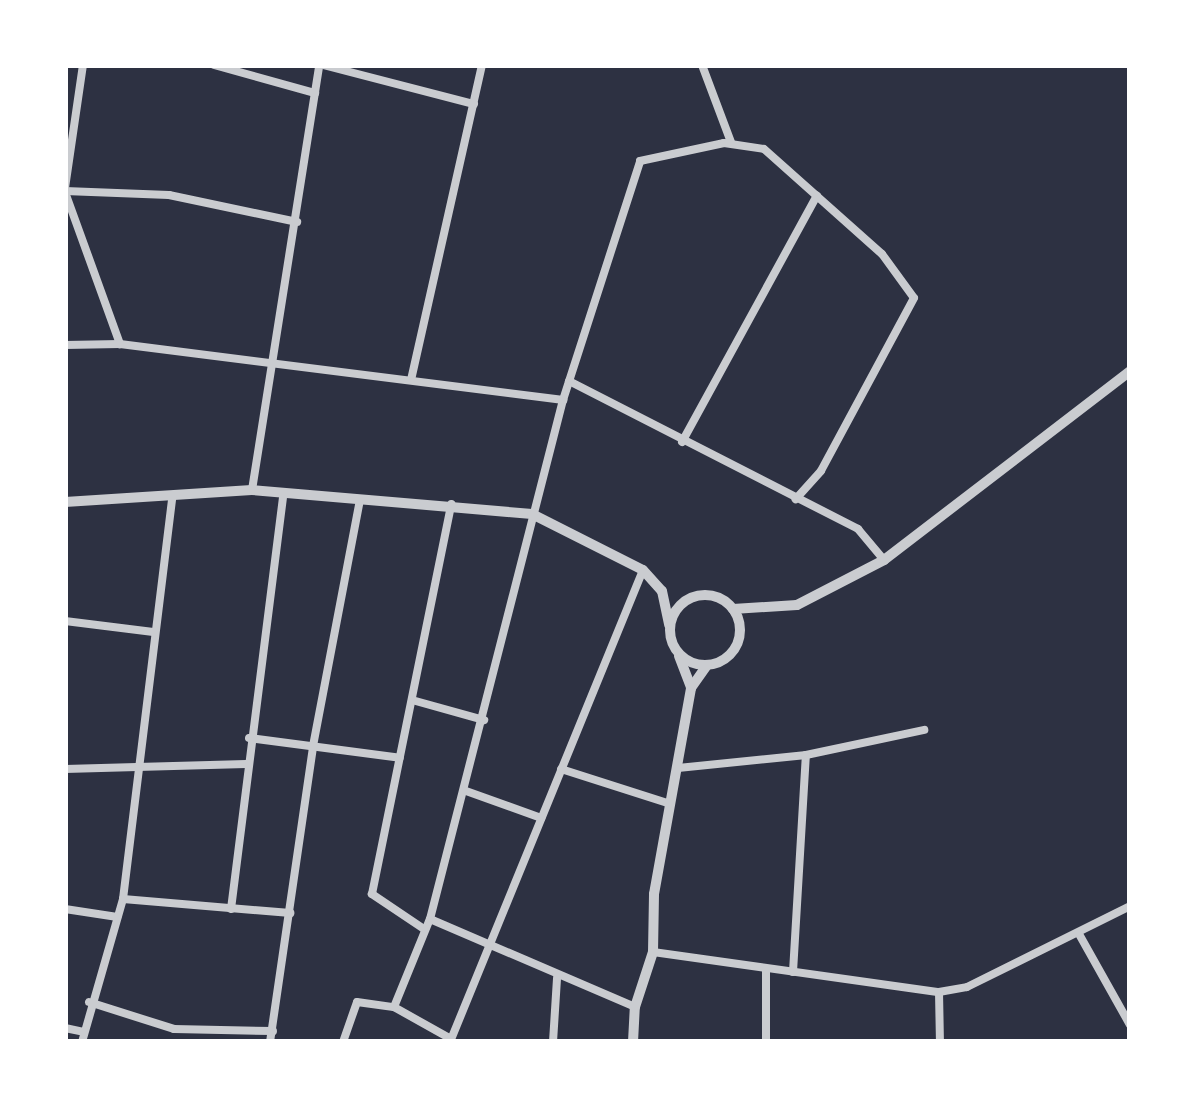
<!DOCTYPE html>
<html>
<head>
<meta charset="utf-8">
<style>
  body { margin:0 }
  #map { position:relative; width:1195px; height:1107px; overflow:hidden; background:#2d3142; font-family:Overpass,sans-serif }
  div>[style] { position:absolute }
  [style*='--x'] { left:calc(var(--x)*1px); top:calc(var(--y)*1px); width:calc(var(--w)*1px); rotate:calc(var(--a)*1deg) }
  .minor>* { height:8px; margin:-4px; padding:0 4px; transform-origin:4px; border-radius:4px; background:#caccd0 }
  .tertiary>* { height:10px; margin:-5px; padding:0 5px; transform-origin:5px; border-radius:5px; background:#caccd0 }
  .tertiary>.ring { margin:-5px; padding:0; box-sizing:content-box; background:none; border:10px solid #caccd0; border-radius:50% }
  span { translate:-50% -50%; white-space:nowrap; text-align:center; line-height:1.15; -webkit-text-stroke:8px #fff; paint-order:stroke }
  .frame { position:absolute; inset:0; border:68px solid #fff; pointer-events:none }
</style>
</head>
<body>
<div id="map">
  <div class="minor">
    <div style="--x:214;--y:65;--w:105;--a:15.5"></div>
    <div style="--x:323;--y:65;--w:156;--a:14.5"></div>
    <div style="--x:702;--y:65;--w:82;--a:69.4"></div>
    <div style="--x:65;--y:188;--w:124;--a:-81.7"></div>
    <div style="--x:65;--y:191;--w:104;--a:2.2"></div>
    <div style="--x:169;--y:195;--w:131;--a:11.9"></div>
    <div style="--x:65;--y:192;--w:162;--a:70.1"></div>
    <div style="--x:65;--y:345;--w:55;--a:-1"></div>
    <div style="--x:120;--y:344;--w:447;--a:7.2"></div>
    <div style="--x:411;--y:380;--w:323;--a:-77.3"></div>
    <div style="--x:569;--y:381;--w:325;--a:27.1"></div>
    <div style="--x:858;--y:529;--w:40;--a:50"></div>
    <div style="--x:682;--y:442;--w:281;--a:-61.3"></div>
    <div style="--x:252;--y:490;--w:430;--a:-81"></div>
    <div style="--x:65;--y:621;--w:89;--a:7.1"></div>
    <div style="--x:412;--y:700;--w:75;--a:15.5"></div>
    <div style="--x:249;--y:738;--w:152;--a:7.5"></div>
    <div style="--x:678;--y:768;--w:129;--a:-5.8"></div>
    <div style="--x:806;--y:755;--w:121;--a:-12"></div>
    <div style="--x:65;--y:769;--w:181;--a:-1.6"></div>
    <div style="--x:561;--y:769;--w:115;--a:17.7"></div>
    <div style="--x:466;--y:791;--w:80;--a:19.8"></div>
    <div style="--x:123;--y:899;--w:168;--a:4.8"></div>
    <div style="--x:65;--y:909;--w:53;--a:8.7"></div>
    <div style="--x:231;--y:909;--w:417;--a:-82.8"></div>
    <div style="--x:430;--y:919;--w:223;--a:23.2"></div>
    <div style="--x:424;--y:929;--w:63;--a:-146.1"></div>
    <div style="--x:372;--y:894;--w:398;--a:-78.5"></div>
    <div style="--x:1079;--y:934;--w:104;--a:60.7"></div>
    <div style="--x:653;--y:952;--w:289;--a:8"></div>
    <div style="--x:939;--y:992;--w:28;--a:-10"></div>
    <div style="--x:967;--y:987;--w:182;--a:-26.4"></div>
    <div style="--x:793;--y:972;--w:217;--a:-86.6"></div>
    <div style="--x:939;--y:992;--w:50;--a:88.9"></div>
    <div style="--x:89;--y:1002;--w:89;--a:17.6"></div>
    <div style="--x:174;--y:1029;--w:99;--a:1.2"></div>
    <div style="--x:394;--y:1007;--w:95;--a:-67.8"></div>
    <div style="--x:430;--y:919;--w:536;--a:-75.63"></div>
    <div style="--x:563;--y:400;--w:251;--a:-72.1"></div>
    <div style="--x:640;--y:161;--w:86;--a:-12.1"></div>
    <div style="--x:724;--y:143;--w:40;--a:8.5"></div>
    <div style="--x:764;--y:149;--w:158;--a:41.7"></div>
    <div style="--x:882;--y:254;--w:54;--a:54"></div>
    <div style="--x:914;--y:298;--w:196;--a:118.3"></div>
    <div style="--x:821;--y:471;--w:38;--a:132"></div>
    <div style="--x:65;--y:1028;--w:19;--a:12"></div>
    <div style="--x:82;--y:1042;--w:149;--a:-74"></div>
    <div style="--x:123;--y:899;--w:403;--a:-83"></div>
    <div style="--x:270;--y:1042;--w:299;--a:-81.7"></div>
    <div style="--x:313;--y:746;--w:250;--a:-79.2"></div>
    <div style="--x:343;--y:1042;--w:42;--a:-70.7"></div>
    <div style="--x:357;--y:1002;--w:37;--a:8"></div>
    <div style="--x:394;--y:1007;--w:65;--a:29.3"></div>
    <div style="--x:450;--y:1042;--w:510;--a:-67.76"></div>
    <div style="--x:553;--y:1042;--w:64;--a:-86.4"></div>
    <div style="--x:766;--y:1042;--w:73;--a:-90"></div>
  </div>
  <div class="tertiary">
    <div style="--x:65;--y:502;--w:187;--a:-3.7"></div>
    <div style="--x:252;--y:490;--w:281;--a:4.9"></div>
    <div style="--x:532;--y:514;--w:124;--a:26.8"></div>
    <div style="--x:643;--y:570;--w:28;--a:48"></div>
    <div style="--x:662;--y:591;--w:35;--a:78"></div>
    <div class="ring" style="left:670px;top:595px;width:60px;height:60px"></div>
    <div style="--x:733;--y:609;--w:64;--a:-3.6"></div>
    <div style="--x:797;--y:605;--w:98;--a:-27.3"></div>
    <div style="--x:884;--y:560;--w:310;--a:-37.5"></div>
    <div style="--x:679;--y:656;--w:34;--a:69"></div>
    <div style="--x:633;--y:1042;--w:35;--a:-87"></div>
    <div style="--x:635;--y:1007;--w:58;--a:-71.9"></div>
    <div style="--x:653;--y:952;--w:58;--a:-89"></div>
    <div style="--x:654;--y:894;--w:209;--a:-79.8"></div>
    <div style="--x:691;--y:688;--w:28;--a:-55"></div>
  </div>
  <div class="frame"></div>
</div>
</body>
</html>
